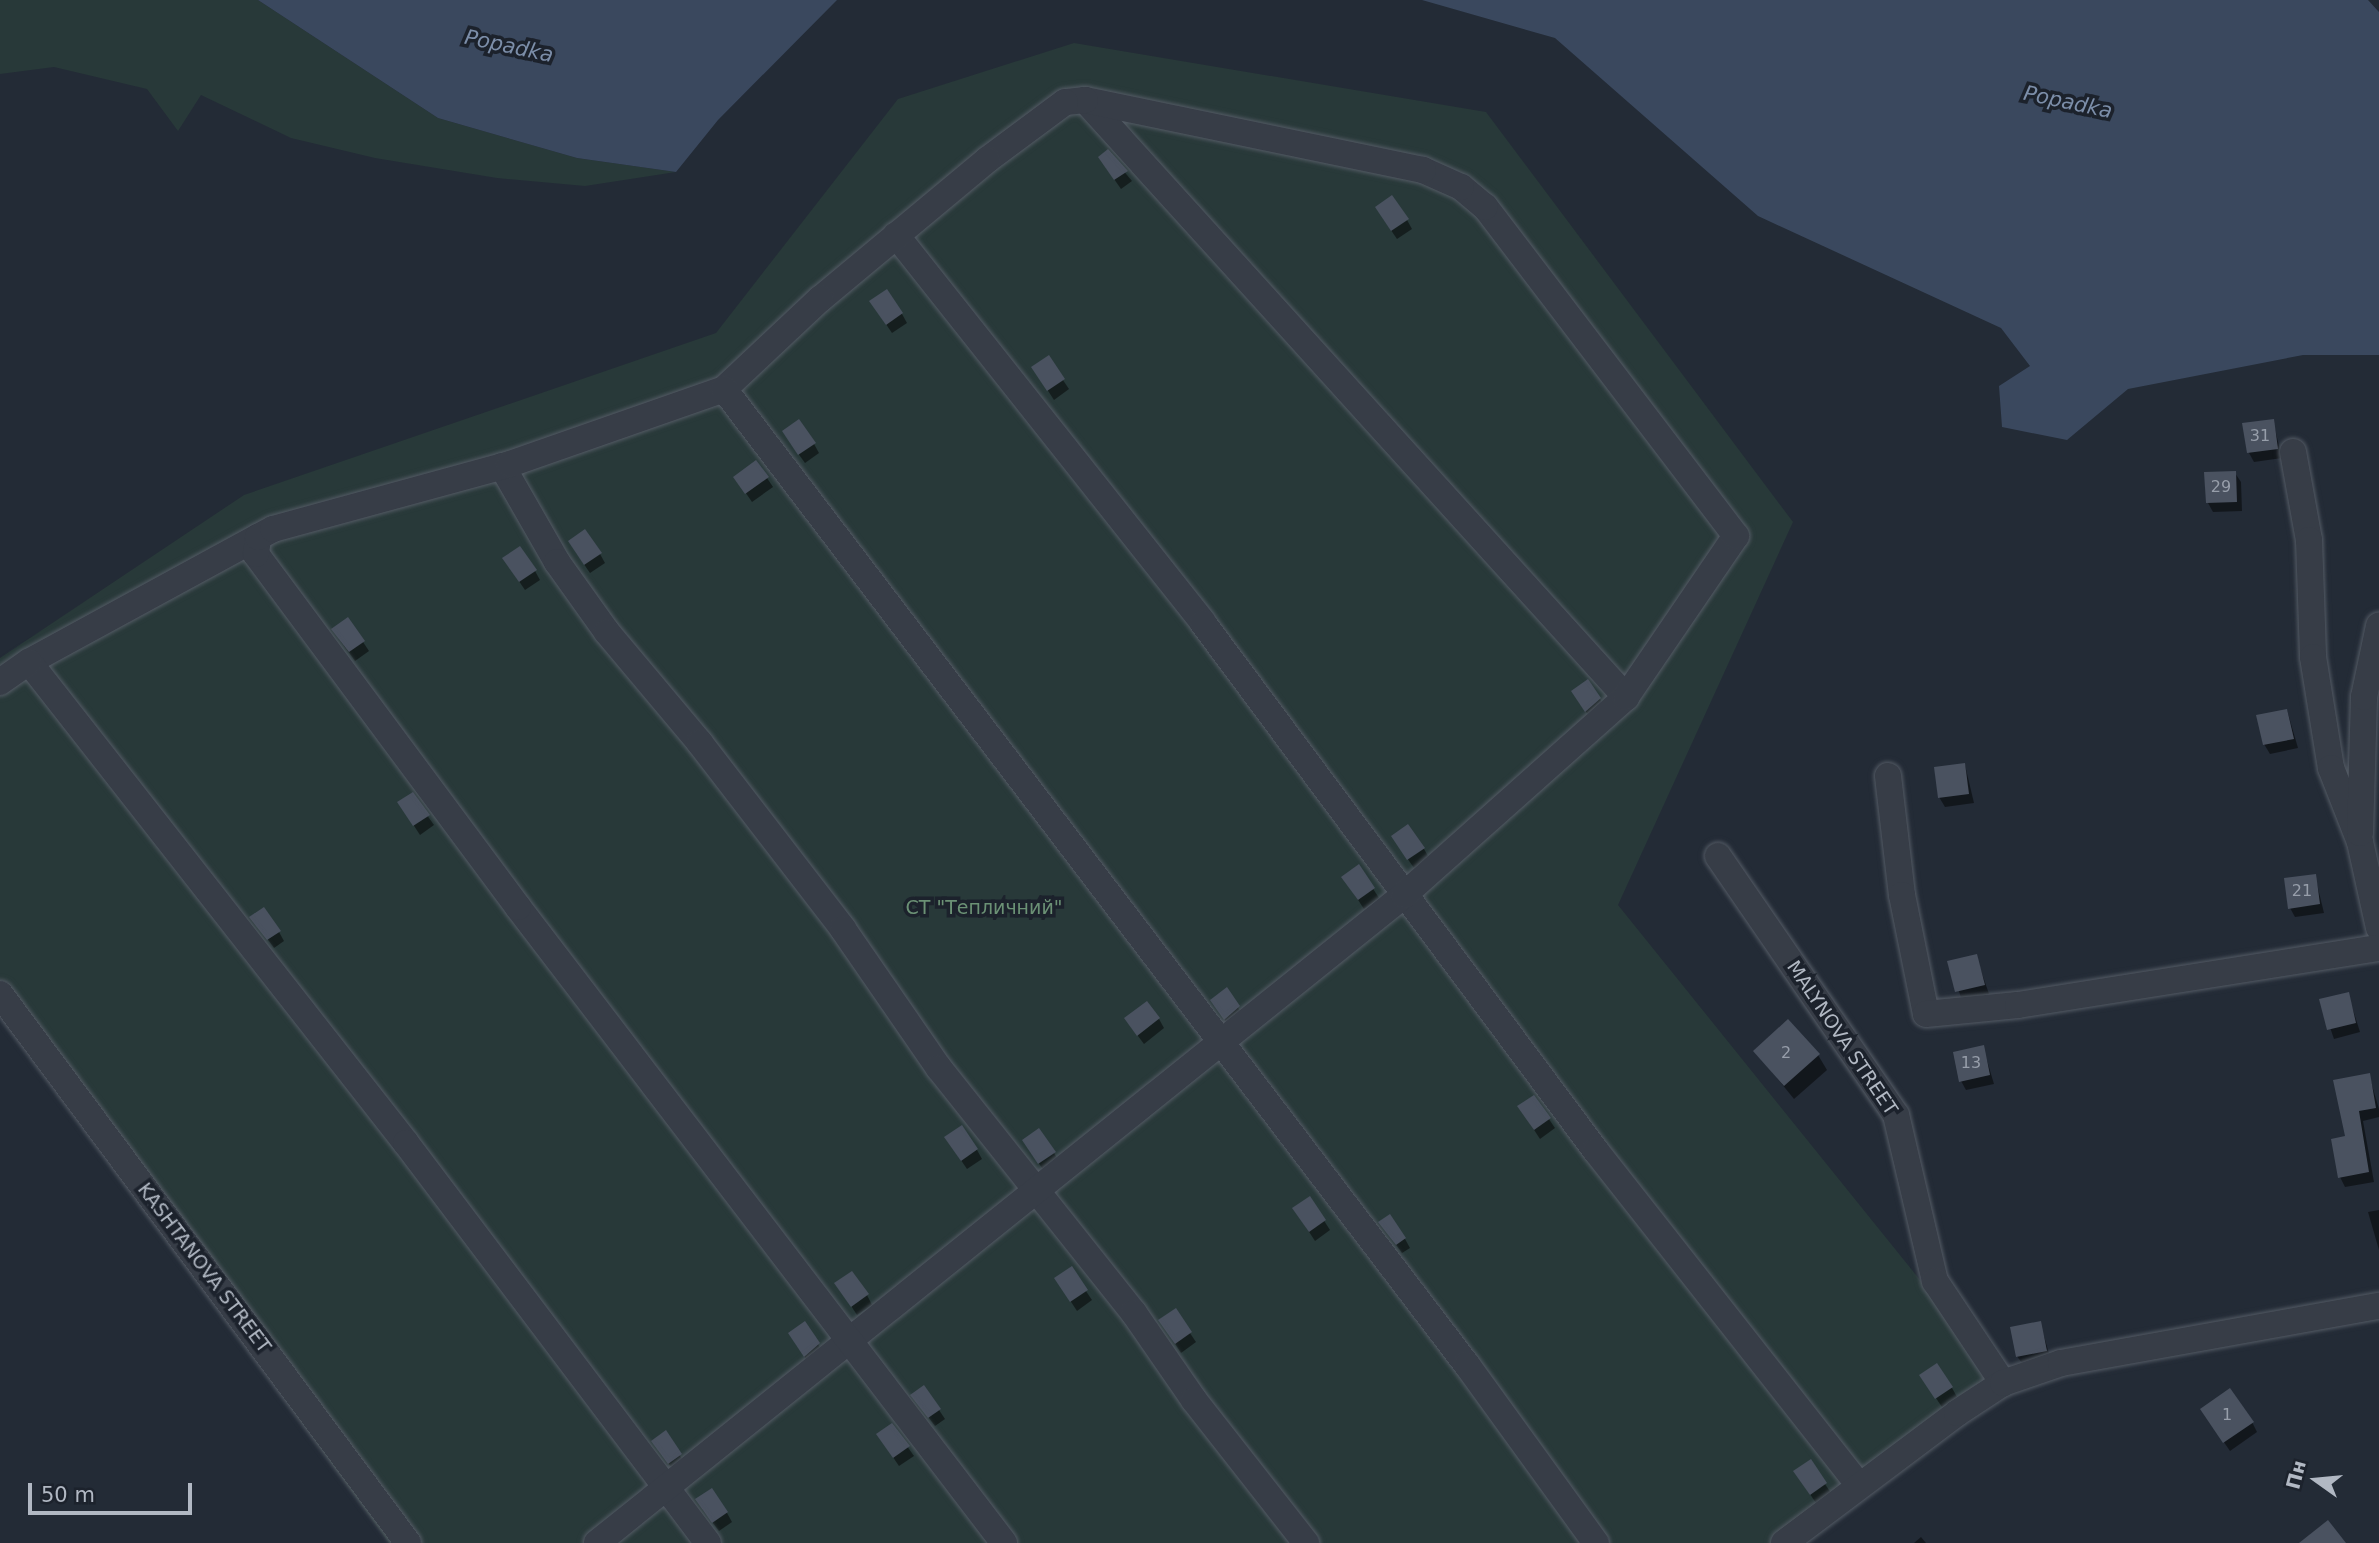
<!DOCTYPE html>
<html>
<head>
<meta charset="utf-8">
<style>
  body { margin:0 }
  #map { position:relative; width:2379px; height:1543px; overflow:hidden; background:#232b36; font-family:"DejaVu Sans",sans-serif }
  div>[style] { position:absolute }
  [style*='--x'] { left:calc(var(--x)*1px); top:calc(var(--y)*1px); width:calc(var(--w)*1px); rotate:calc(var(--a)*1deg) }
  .green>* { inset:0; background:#283939 }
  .water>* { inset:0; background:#3a485e }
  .shadow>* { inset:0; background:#0007 }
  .building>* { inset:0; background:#4a5260 }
  .roads { filter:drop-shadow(0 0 2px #545b65) drop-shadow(0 0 2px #545b65) }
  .minor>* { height:26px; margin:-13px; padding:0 13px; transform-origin:13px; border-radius:13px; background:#373d47 }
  span { translate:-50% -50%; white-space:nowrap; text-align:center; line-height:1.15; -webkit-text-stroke:7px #1c222c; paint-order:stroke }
  .number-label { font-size:16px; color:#979eaa }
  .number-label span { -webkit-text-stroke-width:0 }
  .park-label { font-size:19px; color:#6b9175 }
  .street-label { font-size:19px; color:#b1b8c3 }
  .water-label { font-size:21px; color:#7c8ea9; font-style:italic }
  .north { position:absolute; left:2281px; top:1445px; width:70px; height:70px; -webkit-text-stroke:5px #1c222c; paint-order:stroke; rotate:285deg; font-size:19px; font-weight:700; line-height:28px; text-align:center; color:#b1b8c3 }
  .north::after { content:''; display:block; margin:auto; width:24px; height:32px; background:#b1b8c3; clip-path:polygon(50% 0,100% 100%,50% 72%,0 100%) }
  .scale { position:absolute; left:28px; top:1483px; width:164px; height:32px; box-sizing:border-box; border:4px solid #b1b8c3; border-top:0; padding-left:9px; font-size:21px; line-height:24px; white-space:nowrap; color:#b1b8c3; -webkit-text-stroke:5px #1c222c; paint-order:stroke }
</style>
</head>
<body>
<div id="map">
  <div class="green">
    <div style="clip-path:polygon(0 0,258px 0,438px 118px,577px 158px,676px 172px,585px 186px,497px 178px,375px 158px,291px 138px,201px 95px,178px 131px,147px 89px,54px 67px,0 74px)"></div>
    <div style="clip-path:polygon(1074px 43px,1486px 112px,1793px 522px,1618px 905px,2003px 1383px,1791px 1543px,389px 1543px,0 1008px,0 658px,244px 495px,716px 333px,898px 99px)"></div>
  </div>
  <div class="water">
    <div style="clip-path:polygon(258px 0,837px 0,718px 120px,676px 172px,577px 158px,438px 118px)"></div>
    <div style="clip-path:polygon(1422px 0,2368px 0,2379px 12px,2379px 355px,2303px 355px,2128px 389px,2067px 440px,2002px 427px,1999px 386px,2030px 366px,2001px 328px,1758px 216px,1555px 38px)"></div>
  </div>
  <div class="shadow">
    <div style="clip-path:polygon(1108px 152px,1132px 181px,1121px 189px,1105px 166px)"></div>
    <div style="clip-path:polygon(1382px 217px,1407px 220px,1412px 229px,1397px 239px)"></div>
    <div style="clip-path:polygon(877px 311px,902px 314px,907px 323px,892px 333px)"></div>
    <div style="clip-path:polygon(1048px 358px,1069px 389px,1054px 400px,1039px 377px)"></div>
    <div style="clip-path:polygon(2273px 421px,2282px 458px,2254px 462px,2249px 453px)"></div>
    <div style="clip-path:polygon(789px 441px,814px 444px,819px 453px,805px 463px)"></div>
    <div style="clip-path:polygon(2235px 473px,2241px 482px,2242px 511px,2213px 512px,2208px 503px)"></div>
    <div style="clip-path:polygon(767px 478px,773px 487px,752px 502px,741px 486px)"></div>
    <div style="clip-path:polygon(575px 551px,600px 554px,605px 563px,590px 573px)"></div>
    <div style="clip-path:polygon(510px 568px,535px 571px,540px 580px,525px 590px)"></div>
    <div style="clip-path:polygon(339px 639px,363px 642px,369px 651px,355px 661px)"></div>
    <div style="clip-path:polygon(1600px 699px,1605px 708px,1592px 720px,1578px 701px)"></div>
    <div style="clip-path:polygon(2287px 710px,2298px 748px,2270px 754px,2264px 744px)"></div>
    <div style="clip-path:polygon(1965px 765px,1974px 803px,1945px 807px,1939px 797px)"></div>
    <div style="clip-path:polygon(412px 794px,434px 825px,420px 835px,405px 812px)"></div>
    <div style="clip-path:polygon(1398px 845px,1424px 849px,1429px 858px,1414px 868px)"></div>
    <div style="clip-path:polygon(1359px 867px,1379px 898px,1364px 909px,1349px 886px)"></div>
    <div style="clip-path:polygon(2315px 876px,2324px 913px,2295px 917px,2290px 908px)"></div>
    <div style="clip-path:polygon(252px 918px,279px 932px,284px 941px,274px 948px)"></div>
    <div style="clip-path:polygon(1976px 956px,1989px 994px,1962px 1001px,1950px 963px)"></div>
    <div style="clip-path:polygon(1227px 990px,1244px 1017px,1230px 1028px,1217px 1009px)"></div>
    <div style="clip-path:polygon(2348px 994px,2360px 1032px,2334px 1039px,2321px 1001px)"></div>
    <div style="clip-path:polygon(1159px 1019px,1164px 1028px,1144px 1044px,1132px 1028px)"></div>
    <div style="clip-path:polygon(1983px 1047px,1994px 1084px,1966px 1090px,1961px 1081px)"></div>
    <div style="clip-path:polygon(1755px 1051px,1818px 1055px,1827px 1070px,1794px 1099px)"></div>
    <div style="clip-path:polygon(2369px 1075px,2379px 1109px,2379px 1117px,2363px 1121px,2374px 1182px,2345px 1187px,2340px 1177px,2347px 1138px)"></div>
    <div style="clip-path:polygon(1534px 1097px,1555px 1128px,1540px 1139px,1525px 1116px)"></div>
    <div style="clip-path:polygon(952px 1147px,977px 1150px,982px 1159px,967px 1169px)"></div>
    <div style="clip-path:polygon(1029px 1150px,1054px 1153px,1059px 1162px,1045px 1172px)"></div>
    <div style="clip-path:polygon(1310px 1199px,1330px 1230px,1315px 1241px,1300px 1218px)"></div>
    <div style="clip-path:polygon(2379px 1210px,2379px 1250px,2368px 1212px)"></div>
    <div style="clip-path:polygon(1380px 1223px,1405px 1239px,1410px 1248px,1402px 1253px)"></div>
    <div style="clip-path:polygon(1071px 1269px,1092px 1300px,1077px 1311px,1062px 1288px)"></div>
    <div style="clip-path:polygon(842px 1292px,867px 1295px,872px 1305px,857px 1315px)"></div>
    <div style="clip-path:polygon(1175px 1311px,1196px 1342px,1181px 1353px,1166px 1330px)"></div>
    <div style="clip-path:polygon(805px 1323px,824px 1354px,810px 1365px,795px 1343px)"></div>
    <div style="clip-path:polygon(2040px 1323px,2051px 1360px,2023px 1365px,2017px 1356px)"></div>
    <div style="clip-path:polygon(1927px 1385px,1952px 1388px,1957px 1397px,1942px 1407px)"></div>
    <div style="clip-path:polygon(918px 1404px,939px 1410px,945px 1419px,935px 1426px)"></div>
    <div style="clip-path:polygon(2208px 1419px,2252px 1422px,2257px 1432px,2230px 1451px)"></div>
    <div style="clip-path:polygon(892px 1425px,914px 1456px,899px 1466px,884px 1444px)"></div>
    <div style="clip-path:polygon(665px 1433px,686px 1465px,675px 1472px,658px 1450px)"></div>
    <div style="clip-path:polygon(1810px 1462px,1831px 1493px,1816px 1503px,1801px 1481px)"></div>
    <div style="clip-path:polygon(702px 1509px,727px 1513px,732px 1522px,719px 1531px)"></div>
    <div style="clip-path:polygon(1921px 1537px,1926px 1543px,1914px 1543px)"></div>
  </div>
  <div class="building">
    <div style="clip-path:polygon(1108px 149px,1128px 171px,1114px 180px,1098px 157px)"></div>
    <div style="clip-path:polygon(1392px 195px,1409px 219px,1391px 231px,1375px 207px)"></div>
    <div style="clip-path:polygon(887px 289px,903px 313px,886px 325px,869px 301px)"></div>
    <div style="clip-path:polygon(1049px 355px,1065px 379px,1047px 391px,1031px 367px)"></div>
    <div style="clip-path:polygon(799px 419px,816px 443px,798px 455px,782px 431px)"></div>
    <div style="clip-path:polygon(2274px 419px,2278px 449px,2247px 453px,2242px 423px)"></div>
    <div style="clip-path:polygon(756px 460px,769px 477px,745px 494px,733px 477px)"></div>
    <div style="clip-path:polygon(2236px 471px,2237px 502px,2206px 503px,2204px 472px)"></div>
    <div style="clip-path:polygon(585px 529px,602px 553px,584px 565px,568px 541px)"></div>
    <div style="clip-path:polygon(520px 546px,537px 570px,519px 582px,502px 558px)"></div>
    <div style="clip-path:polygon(348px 617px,365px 641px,349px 652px,331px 629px)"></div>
    <div style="clip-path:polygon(1588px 679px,1601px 698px,1585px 712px,1571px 691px)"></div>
    <div style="clip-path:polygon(2287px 709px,2294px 739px,2263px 745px,2256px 715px)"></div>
    <div style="clip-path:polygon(1965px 763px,1969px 794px,1938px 798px,1934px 767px)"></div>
    <div style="clip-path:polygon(413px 792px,430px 815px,413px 826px,397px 802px)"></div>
    <div style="clip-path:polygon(1408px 824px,1425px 848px,1407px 860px,1391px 836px)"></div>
    <div style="clip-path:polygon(1359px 864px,1375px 888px,1358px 900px,1341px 877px)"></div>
    <div style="clip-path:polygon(2316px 874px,2320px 904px,2288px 909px,2284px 878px)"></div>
    <div style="clip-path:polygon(264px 907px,281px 931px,267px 940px,249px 917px)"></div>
    <div style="clip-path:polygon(1977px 954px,1985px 985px,1955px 992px,1947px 961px)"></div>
    <div style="clip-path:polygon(1227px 987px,1240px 1006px,1224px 1020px,1210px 1000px)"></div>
    <div style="clip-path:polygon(2349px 992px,2356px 1023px,2327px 1030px,2319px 999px)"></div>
    <div style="clip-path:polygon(1147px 1001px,1160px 1018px,1137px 1036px,1124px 1018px)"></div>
    <div style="clip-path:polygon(1788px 1019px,1820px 1054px,1784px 1086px,1753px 1051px)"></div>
    <div style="clip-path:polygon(1984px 1045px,1990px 1075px,1959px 1082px,1953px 1052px)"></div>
    <div style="clip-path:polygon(2370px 1073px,2376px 1108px,2359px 1111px,2369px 1172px,2338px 1178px,2331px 1139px,2345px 1136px,2333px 1080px)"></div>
    <div style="clip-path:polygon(1534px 1095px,1551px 1118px,1534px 1130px,1517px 1106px)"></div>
    <div style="clip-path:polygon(962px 1125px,978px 1149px,961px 1161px,944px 1137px)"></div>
    <div style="clip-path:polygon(1039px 1128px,1056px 1152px,1038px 1164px,1022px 1140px)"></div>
    <div style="clip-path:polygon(1310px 1196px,1326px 1220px,1309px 1232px,1292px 1208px)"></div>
    <div style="clip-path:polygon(1390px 1214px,1406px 1238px,1396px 1245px,1378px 1222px)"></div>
    <div style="clip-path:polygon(1072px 1266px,1088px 1290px,1070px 1302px,1054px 1278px)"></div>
    <div style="clip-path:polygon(852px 1271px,869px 1294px,851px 1307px,834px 1283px)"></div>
    <div style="clip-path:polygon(1176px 1308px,1192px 1332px,1175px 1344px,1158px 1320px)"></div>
    <div style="clip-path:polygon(805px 1321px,820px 1343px,804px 1357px,788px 1333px)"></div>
    <div style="clip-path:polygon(2041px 1321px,2047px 1351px,2016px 1357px,2010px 1327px)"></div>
    <div style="clip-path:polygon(1937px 1363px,1953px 1387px,1935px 1399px,1919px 1375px)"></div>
    <div style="clip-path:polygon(924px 1385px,941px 1409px,928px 1418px,910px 1395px)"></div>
    <div style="clip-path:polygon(2230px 1388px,2254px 1422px,2223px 1443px,2200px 1409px)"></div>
    <div style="clip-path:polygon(892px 1423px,910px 1446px,893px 1458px,876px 1434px)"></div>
    <div style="clip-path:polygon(666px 1430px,682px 1454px,668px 1464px,651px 1441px)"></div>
    <div style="clip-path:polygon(1811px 1459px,1827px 1483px,1810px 1495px,1793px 1471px)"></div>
    <div style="clip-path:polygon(712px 1488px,728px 1512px,712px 1523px,695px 1499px)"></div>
    <div style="clip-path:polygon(2328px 1520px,2346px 1543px,2299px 1543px)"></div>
  </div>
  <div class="roads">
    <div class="minor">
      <div style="--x:1085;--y:100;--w:806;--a:47.82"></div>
      <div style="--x:896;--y:235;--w:495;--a:51.6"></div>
      <div style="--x:1203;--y:623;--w:658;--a:53.34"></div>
      <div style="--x:1596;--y:1151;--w:425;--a:51.8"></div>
      <div style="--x:2293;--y:452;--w:89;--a:79.7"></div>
      <div style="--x:2309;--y:540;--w:117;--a:88"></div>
      <div style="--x:2313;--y:657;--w:112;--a:80.8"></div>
      <div style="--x:2331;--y:768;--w:79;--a:68.6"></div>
      <div style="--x:2360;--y:842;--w:88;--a:77.5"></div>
      <div style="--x:502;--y:466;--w:111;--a:60.2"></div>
      <div style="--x:557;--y:562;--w:86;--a:54.5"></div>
      <div style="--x:607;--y:632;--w:145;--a:50"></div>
      <div style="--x:700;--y:743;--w:235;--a:52.4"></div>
      <div style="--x:843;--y:929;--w:169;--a:55.4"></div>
      <div style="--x:939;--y:1068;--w:313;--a:51.5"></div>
      <div style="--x:1134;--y:1313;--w:106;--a:55.4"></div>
      <div style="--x:1194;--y:1400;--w:182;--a:51.9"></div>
      <div style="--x:258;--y:537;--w:261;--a:151.4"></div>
      <div style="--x:29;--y:662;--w:611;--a:51.91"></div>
      <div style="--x:406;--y:1143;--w:501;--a:52.95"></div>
      <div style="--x:0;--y:682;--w:35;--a:-35"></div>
      <div style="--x:1888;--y:776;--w:120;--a:83.3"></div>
      <div style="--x:1902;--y:895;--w:121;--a:78.6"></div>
      <div style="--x:1926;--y:1014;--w:92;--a:-5.6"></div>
      <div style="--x:2018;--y:1005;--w:365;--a:-9"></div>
      <div style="--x:2360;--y:833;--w:136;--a:-88.3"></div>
      <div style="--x:2364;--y:697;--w:73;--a:-78.1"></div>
      <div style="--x:1718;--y:856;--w:314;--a:55.5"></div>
      <div style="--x:1896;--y:1115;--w:171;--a:76.8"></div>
      <div style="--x:1935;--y:1281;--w:123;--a:56.3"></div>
      <div style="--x:0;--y:994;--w:684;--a:53.38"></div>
      <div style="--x:597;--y:1543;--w:1035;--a:-38.76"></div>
      <div style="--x:1404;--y:895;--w:297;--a:-41.7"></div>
      <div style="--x:1626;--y:697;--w:195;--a:-55.7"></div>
      <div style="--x:1736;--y:536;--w:414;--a:-127.3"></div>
      <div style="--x:1485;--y:207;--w:31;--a:-140"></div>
      <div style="--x:1461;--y:187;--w:42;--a:-155.9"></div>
      <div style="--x:1423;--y:170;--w:345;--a:-168.3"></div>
      <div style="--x:1085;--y:100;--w:20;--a:174"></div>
      <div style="--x:1065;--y:102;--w:97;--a:143.4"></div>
      <div style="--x:987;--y:160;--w:217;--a:140.2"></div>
      <div style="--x:820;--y:299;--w:132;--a:136.8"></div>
      <div style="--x:1004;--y:1543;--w:800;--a:-127.39"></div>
      <div style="--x:518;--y:907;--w:440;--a:-126.6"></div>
      <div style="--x:256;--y:554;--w:17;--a:-83"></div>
      <div style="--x:258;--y:537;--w:17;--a:-28"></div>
      <div style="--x:273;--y:529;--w:246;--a:-15.3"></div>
      <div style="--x:510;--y:464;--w:227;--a:-19.3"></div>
      <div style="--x:724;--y:389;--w:1227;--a:52.72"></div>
      <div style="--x:1467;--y:1365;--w:220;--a:54.1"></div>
      <div style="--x:1784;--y:1543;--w:216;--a:-36.9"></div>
      <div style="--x:1957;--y:1413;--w:55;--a:-33.1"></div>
      <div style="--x:2003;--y:1383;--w:61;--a:-19"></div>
      <div style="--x:2061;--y:1363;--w:323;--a:-10.2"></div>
    </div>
  </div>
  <div class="number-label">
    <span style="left:2260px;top:436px">31</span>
    <span style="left:2221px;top:487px">29</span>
    <span style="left:2302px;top:891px">21</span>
    <span style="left:1786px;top:1053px">2</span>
    <span style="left:1971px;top:1063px">13</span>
    <span style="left:2227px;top:1415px">1</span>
  </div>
  <div class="park-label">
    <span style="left:984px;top:908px">СТ "Тепличний"</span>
  </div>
  <div class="street-label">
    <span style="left:1842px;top:1038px;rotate:56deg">MALYNOVA STREET</span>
    <span style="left:204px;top:1268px;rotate:53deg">KASHTANOVA STREET</span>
  </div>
  <div class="water-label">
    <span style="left:509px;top:46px;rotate:12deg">Popadka</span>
    <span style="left:2068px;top:102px;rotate:12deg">Popadka</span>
  </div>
  <div class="north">Пн</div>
  <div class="scale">50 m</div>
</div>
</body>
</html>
